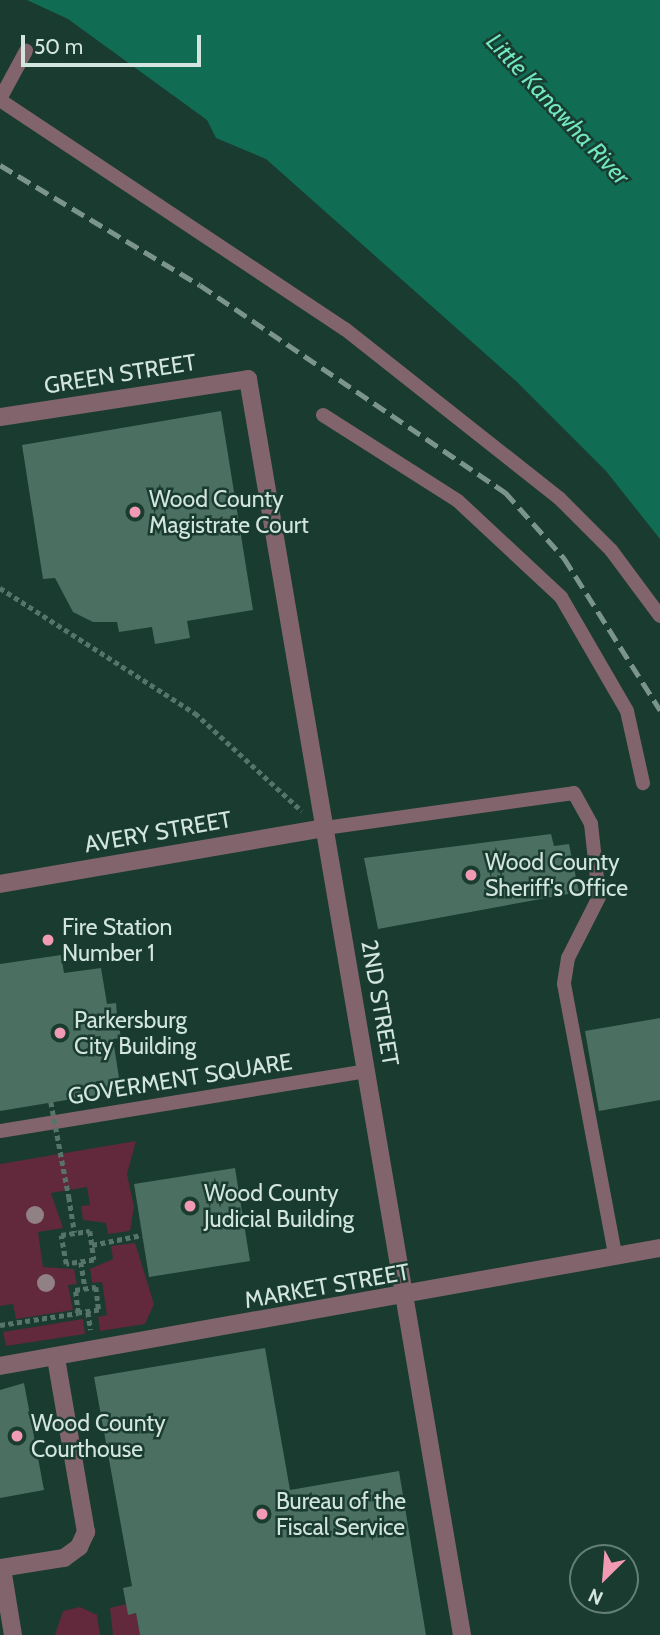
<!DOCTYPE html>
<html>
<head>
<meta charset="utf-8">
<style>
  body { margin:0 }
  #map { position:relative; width:660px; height:1635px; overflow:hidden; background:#193b30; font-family:Cabin,sans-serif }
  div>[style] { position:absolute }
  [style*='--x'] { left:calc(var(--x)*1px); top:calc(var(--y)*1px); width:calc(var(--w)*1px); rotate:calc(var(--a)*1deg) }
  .green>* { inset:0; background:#62283c }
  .water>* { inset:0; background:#106d54 }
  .building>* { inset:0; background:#4b6f61 }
  .path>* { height:4.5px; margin-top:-2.25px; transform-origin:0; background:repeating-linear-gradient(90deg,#57746b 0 5px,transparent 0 8.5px) }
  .lane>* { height:14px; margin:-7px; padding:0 7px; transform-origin:7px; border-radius:7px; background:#82646c }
  .street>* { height:18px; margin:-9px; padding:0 9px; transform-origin:9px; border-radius:9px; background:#82646c }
  .rail>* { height:5px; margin-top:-2.5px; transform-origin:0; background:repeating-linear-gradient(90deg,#7b958c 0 14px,transparent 0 21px) }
  .path-bridge>* { height:4.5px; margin-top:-2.25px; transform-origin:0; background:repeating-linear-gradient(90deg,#57746b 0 5px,transparent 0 8.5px) }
  .trees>* { width:18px; height:18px; margin:-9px; border-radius:50%; background:#918084 }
  .dots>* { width:19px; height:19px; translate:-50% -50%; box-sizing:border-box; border:4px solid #193b30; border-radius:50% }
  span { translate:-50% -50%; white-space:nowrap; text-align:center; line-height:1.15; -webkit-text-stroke:5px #193b30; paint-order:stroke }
  .street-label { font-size:23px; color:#d2e5de }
  .poi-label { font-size:23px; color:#d2e5de }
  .left { translate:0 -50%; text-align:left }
  .water-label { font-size:24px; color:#72e7c0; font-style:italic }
  .north { position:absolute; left:569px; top:1544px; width:70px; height:70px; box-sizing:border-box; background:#193b30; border:2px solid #637f76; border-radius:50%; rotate:205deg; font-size:19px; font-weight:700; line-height:28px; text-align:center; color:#d2e5de }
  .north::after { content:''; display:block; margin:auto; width:24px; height:32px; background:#f19ab4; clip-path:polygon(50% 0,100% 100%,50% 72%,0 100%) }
  .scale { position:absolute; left:21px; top:35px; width:180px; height:32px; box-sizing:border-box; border:4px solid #d2e5de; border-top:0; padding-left:9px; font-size:21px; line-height:24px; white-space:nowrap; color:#d2e5de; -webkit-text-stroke:5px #193b30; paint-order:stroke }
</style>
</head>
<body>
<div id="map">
  <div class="green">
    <div style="clip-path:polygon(136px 1141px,127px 1174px,134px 1207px,130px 1231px,108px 1234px,106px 1223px,83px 1220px,81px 1206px,90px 1205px,87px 1187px,51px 1193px,63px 1228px,38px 1232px,43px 1267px,74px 1269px,77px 1284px,68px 1285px,73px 1310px,16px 1319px,13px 1304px,0 1306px,0 1164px)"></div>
    <div style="clip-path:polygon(135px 1243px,154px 1304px,145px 1324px,100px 1331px,98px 1317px,107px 1315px,102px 1282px,92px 1283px,90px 1269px,113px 1259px,111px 1246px)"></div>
    <div style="clip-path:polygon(83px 1319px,85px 1334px,6px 1346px,3px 1332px)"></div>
    <div style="clip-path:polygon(126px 1604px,128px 1614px,136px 1613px,140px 1635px,113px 1635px,110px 1608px)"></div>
    <div style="clip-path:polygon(80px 1607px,97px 1615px,100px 1635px,55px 1635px,63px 1611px)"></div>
  </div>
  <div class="water">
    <div style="clip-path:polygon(27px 0,660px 0,660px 539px,606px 471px,516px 381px,266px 159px,216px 138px,207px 120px,68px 19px)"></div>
  </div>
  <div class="building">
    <div style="clip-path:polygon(221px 411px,253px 610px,187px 621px,190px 638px,155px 644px,152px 627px,119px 632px,117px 622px,93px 622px,73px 612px,55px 578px,43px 579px,22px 445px)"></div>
    <div style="clip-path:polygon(551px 834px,554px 846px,569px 844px,579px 892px,378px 929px,364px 858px)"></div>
    <div style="clip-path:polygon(61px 955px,64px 973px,101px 968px,107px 1004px,116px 1003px,117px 1015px,109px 1016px,111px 1028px,119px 1026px,121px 1038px,113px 1039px,121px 1091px,0 1111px,0 964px)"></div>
    <div style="clip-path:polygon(660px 1018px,660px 1100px,599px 1111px,585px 1031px)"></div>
    <div style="clip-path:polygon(235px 1168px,250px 1261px,149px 1277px,134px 1184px)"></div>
    <div style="clip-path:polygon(265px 1348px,290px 1490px,399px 1471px,426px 1635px,140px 1635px,136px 1613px,128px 1615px,123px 1588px,132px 1586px,94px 1377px)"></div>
    <div style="clip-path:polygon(24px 1383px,44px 1490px,0 1498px,0 1390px)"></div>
  </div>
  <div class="path">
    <div style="--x:0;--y:588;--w:232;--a:32.7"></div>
    <div style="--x:195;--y:713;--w:145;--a:42.5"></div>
    <div style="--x:69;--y:1197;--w:36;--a:81"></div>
    <div style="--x:90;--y:1231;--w:29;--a:82"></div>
    <div style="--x:94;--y:1260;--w:28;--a:172"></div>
    <div style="--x:66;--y:1264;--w:29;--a:-100"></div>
    <div style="--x:61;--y:1235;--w:29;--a:-8"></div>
    <div style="--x:92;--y:1245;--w:51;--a:-11.3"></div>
    <div style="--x:81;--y:1262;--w:26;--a:81"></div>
    <div style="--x:96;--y:1287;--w:23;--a:83"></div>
    <div style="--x:99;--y:1310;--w:21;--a:172"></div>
    <div style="--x:78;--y:1313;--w:23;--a:-97"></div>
    <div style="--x:75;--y:1290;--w:21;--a:-8"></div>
    <div style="--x:88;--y:1312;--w:18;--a:81"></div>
    <div style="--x:0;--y:1325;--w:79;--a:-8.7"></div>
  </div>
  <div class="lane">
    <div style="--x:0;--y:99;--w:55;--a:-61.6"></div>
    <div style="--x:0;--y:100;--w:414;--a:33.6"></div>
    <div style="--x:345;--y:329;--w:273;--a:38.3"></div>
    <div style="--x:559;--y:498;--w:74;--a:45"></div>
    <div style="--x:611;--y:550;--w:82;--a:53.4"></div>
    <div style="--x:323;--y:415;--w:160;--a:32.5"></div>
    <div style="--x:458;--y:501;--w:141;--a:43"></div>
    <div style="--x:561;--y:597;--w:132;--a:59.9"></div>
    <div style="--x:627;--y:711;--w:74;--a:77.5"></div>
    <div style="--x:325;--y:828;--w:251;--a:-8"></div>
    <div style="--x:574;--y:793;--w:35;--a:61"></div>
    <div style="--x:591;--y:824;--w:73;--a:83.7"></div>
    <div style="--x:599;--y:897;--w:68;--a:116.9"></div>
    <div style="--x:568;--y:958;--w:26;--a:99"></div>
    <div style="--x:564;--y:984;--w:276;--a:79.3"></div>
    <div style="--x:0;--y:1131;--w:371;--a:-9.3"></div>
  </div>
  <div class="street">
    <div style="--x:0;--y:417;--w:251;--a:-8.7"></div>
    <div style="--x:248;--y:379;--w:1274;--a:80.33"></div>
    <div style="--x:0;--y:884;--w:330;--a:-9.8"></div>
    <div style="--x:0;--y:1366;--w:670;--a:-10.14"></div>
    <div style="--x:0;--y:1568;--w:65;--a:-8.9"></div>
    <div style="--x:64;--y:1558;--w:19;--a:-36"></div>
    <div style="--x:79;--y:1547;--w:17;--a:-65"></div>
    <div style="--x:86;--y:1532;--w:177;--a:-99.8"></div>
    <div style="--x:2;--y:1568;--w:68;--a:80.7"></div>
  </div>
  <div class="rail">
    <div style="--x:0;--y:165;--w:233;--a:31"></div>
    <div style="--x:200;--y:285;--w:369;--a:34.2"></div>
    <div style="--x:505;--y:492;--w:89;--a:48.2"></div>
    <div style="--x:564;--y:558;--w:180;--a:57.7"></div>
  </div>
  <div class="path-bridge">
    <div style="--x:51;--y:1102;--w:97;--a:79.3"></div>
  </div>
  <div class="trees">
    <div style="left:35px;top:1215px"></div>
    <div style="left:46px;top:1283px"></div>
  </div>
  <div class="dots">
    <div style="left:135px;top:512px;background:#f19ab4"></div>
    <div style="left:471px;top:875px;background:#f19ab4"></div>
    <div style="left:48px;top:940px;background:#f19ab4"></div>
    <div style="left:60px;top:1033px;background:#f19ab4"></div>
    <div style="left:190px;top:1206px;background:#f19ab4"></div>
    <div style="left:17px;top:1436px;background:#f19ab4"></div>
    <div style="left:262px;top:1514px;background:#f19ab4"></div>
  </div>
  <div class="street-label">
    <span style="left:120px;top:374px;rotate:-9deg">GREEN STREET</span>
    <span style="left:158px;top:832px;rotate:-10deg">AVERY STREET</span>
    <span style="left:380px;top:1003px;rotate:80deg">2ND STREET</span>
    <span style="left:180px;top:1079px;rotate:-9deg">GOVERMENT SQUARE</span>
    <span style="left:327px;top:1286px;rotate:-10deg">MARKET STREET</span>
  </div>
  <div class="poi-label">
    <span class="left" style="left:149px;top:512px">Wood County<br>Magistrate Court</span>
    <span class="left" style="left:485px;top:875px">Wood County<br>Sheriff's Office</span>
    <span class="left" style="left:62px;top:940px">Fire Station<br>Number 1</span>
    <span class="left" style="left:74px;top:1033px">Parkersburg<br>City Building</span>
    <span class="left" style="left:204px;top:1206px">Wood County<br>Judicial Building</span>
    <span class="left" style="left:31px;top:1436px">Wood County<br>Courthouse</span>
    <span class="left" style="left:276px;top:1514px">Bureau of the<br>Fiscal Service</span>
  </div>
  <div class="water-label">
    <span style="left:558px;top:109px;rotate:47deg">Little Kanawha River</span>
  </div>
  <div class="north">N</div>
  <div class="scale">50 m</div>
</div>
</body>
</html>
